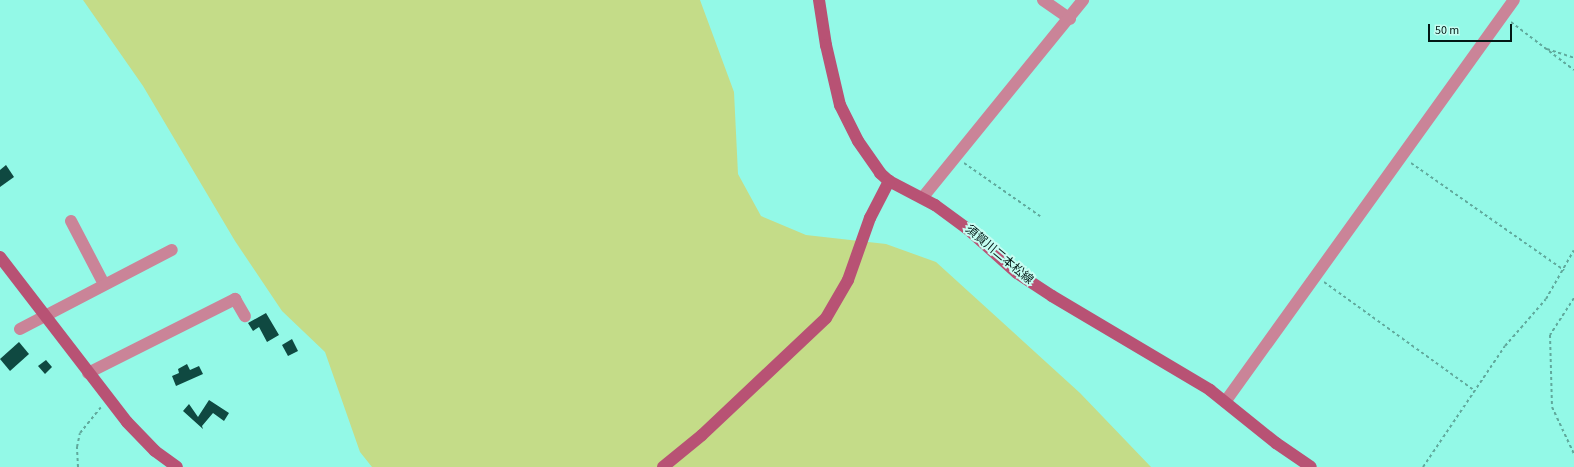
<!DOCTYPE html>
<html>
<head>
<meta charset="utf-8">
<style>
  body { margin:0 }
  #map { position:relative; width:1574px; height:467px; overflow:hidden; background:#93f9e7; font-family:"Source Sans 3","Noto Sans JP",sans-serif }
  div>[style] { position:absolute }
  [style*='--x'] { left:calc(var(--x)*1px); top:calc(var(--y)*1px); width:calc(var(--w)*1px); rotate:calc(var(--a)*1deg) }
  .green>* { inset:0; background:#c4dc88 }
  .building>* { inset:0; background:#0f4941 }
  .path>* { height:2px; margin-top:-1px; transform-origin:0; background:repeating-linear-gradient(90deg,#60a99c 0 3px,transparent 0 6px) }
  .street>* { height:12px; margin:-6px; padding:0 6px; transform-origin:6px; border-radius:6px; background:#ca8498 }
  .secondary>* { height:12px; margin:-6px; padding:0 6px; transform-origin:6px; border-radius:6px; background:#b85274 }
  span { translate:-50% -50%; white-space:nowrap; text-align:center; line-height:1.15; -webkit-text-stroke:4px #c5fef2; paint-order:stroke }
  .street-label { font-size:12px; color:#031815 }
  .scale { position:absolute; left:1428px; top:24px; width:84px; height:18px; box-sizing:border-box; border:2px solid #031815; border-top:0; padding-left:5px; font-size:12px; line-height:14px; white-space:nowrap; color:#031815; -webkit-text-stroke:3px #c5fef2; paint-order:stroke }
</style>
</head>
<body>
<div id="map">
  <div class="green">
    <div style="clip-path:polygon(83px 0,700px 0,734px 92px,738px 174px,761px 216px,806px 235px,886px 244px,936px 262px,1080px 393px,1151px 467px,372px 467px,360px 452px,325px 352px,282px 311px,235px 241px,143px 86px)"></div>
  </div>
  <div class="building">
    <div style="clip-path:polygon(6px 165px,14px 177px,0 187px,0 170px)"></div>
    <div style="clip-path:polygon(266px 313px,279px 335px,267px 342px,259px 327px,253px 331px,248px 323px)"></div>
    <div style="clip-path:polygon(292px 339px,298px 351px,288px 356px,282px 345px)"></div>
    <div style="clip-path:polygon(19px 342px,29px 354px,10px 371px,0 359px)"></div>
    <div style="clip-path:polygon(46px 360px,52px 367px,45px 374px,38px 366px)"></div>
    <div style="clip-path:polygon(187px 364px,190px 370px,199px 366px,203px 374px,176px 386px,172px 376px,179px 373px,178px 369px)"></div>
    <div style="clip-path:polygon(209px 400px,229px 413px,224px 421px,213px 413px,202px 426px,203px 429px,183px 411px,189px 404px,198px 417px)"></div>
  </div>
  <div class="path">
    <div style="--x:1511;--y:22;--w:79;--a:37.3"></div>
    <div style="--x:1547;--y:49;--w:28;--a:18"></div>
    <div style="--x:964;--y:163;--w:93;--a:34.9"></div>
    <div style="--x:1411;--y:163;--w:187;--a:35"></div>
    <div style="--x:1324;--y:282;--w:185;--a:35.8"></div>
    <div style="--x:1574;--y:298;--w:44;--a:123"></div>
    <div style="--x:1550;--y:335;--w:72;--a:88.4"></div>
    <div style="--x:1552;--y:407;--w:52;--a:64.9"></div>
    <div style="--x:78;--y:467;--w:20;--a:-93"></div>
    <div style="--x:77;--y:447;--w:14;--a:-78"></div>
    <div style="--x:80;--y:433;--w:33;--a:-51"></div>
    <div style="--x:1423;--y:467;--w:146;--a:-55.9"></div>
    <div style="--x:1505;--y:346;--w:62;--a:-48.9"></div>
    <div style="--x:1546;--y:299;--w:56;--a:-60.3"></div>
  </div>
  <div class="street">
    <div style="--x:1043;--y:0;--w:33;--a:35"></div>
    <div style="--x:923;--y:197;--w:254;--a:-50.9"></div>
    <div style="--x:71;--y:221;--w:71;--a:62.4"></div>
    <div style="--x:20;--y:329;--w:171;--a:-27.5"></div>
    <div style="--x:88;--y:373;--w:165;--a:-26.7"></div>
    <div style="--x:235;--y:299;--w:20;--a:60"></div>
    <div style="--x:1225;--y:402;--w:495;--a:-54.3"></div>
  </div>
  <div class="secondary">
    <div style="--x:819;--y:0;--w:46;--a:81.2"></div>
    <div style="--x:826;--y:45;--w:62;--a:76.9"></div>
    <div style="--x:840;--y:105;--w:40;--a:63.4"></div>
    <div style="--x:858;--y:141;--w:39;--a:55"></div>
    <div style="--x:880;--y:173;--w:12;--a:42"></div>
    <div style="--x:889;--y:181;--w:52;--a:27.6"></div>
    <div style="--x:935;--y:205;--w:42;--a:36.3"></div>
    <div style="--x:969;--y:230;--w:64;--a:41.9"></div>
    <div style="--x:1017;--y:273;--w:42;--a:33.3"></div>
    <div style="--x:1052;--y:296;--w:184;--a:30.7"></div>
    <div style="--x:1210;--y:390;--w:85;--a:38.8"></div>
    <div style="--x:1276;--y:443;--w:42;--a:34.4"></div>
    <div style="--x:0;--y:257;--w:208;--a:52.4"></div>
    <div style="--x:127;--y:422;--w:40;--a:46"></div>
    <div style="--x:155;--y:451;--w:27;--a:36"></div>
    <div style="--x:663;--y:467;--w:50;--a:-39.4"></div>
    <div style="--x:702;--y:435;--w:170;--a:-43.3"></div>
    <div style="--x:826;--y:318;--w:44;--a:-59.9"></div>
    <div style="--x:848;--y:280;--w:66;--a:-70.5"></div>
    <div style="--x:870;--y:218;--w:42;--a:-62.8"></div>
  </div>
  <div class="street-label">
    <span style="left:999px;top:255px;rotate:40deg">須賀川二本松線</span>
  </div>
  <div class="scale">50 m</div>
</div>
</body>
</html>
